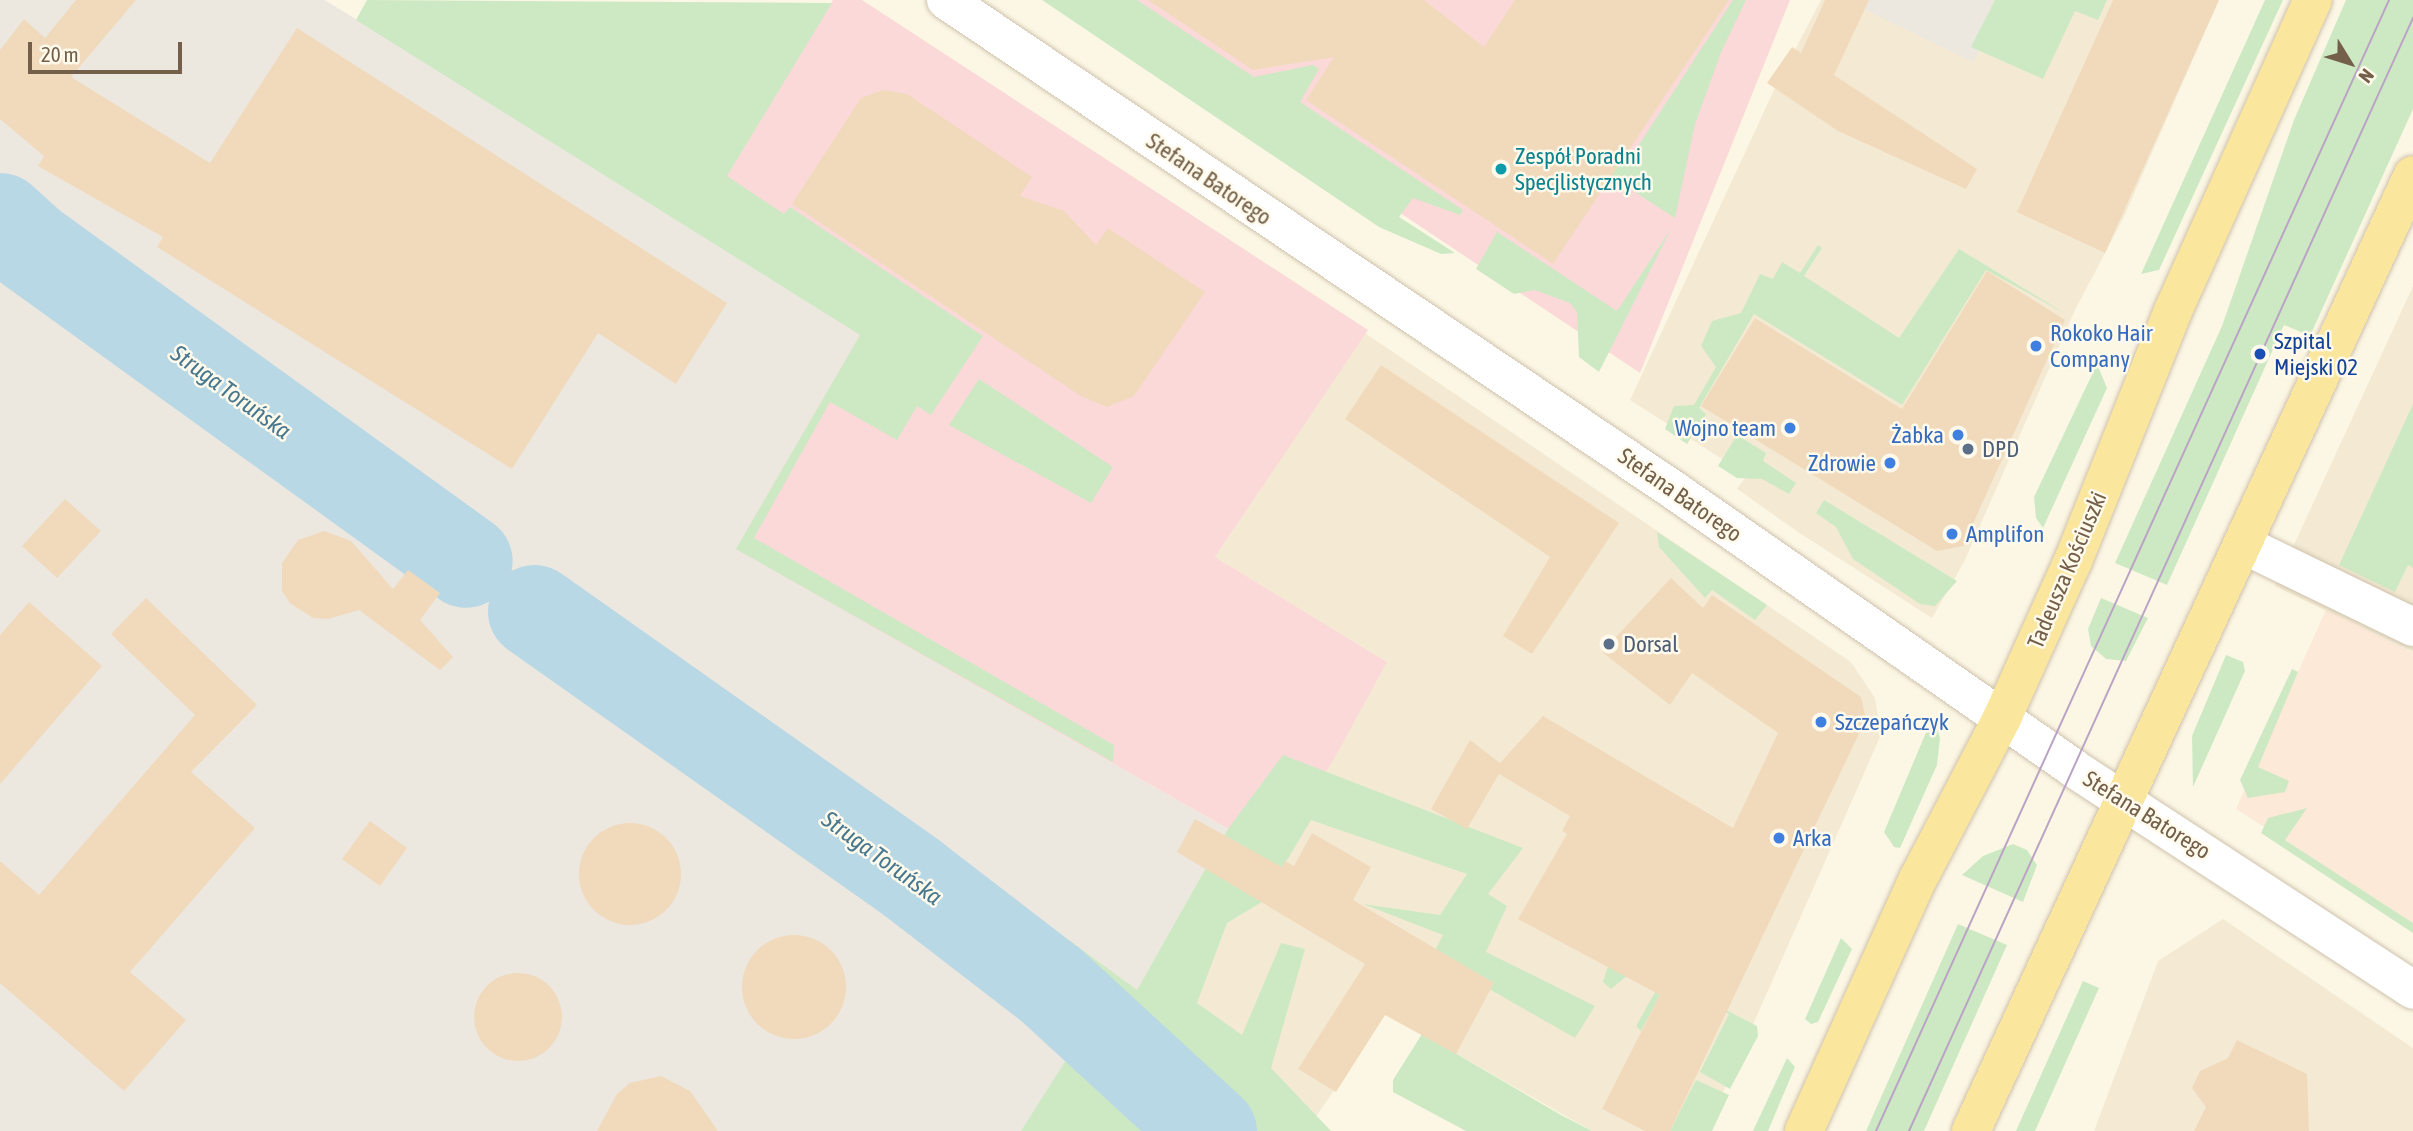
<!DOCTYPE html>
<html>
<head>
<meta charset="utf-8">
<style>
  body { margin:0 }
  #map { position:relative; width:2413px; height:1131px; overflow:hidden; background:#fcf7e4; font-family:"Asap Condensed",sans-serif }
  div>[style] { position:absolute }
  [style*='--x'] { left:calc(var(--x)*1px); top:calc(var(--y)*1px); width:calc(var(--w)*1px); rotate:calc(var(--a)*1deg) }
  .residential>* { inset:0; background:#f4ead3 }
  .commercial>* { inset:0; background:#fce9d8 }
  .industrial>* { inset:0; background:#ece7df }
  .medical>* { inset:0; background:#fad9d8 }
  .green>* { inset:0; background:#cde9c3 }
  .river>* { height:93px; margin:-46.5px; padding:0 46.5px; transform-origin:46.5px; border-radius:46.5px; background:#b9d8e5 }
  .building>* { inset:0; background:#f1dabc }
  .round { border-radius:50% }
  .roads { filter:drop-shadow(0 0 2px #cfc2ae) drop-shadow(0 0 2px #cfc2ae) }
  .street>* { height:38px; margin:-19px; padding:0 19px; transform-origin:19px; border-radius:19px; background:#fff }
  .primary>* { height:38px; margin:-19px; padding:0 19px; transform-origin:19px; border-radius:19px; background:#fae69d }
  .tram>* { height:2px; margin:-1px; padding:0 1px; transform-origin:1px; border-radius:1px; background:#bba3c5 }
  .dots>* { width:19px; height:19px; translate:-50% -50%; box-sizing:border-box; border:4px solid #fffaeb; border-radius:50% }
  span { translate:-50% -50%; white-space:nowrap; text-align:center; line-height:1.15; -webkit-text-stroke:5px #fffaeb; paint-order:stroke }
  .culture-label { font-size:23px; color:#0d838f }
  .left { translate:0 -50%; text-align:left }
  .street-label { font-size:23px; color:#74604a }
  .shop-label { font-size:23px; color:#366cbe }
  .right { translate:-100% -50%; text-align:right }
  .transit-label { font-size:23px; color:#164399 }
  .service-label { font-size:23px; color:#4e5e75 }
  .water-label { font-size:24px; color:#47788f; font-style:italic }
  .north { position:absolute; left:2315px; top:28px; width:70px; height:70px; -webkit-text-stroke:5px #fffaeb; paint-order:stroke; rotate:128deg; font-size:19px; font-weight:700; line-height:28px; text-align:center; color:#74604a }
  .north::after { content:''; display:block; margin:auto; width:24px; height:32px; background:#74604a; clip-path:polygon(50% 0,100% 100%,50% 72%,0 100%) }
  .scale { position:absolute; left:28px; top:42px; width:154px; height:32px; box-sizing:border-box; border:4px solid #74604a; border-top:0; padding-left:9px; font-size:21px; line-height:24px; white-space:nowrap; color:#74604a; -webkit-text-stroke:5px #fffaeb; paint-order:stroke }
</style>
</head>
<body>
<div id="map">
  <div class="residential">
    <div style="clip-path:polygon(1821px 0,2219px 0,2123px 219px,2075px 310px,1964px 562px,1932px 618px,1798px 532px,1737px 489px,1747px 475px,1630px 400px,1775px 88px)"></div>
    <div style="clip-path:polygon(2413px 286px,2413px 652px,2275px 586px)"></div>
    <div style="clip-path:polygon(1365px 333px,1851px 662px,1875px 698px,1881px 735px,1706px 1131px,1592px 1131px,1386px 1014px,1307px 1130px,1137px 990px,1228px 829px,1273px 855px,1387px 662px,1215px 557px)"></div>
    <div style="clip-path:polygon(2223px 919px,2413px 1048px,2413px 1131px,2094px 1131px,2158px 961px)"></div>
  </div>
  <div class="commercial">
    <div style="clip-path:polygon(2326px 610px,2413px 653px,2413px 923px,2236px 809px)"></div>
  </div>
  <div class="industrial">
    <div style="clip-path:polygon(0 0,325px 0,860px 335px,737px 549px,1228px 829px,1137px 990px,1127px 1131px,0 1131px)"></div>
    <div style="clip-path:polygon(1845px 0,2007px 0,1973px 62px)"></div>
  </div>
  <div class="medical">
    <div style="clip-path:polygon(833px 0,862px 0,1368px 330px,1215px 557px,1387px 662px,1334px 759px,1274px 855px,736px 549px,860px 335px,694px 230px)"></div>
    <div style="clip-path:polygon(1081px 0,1790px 0,1640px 373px)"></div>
  </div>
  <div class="green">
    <div style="clip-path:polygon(367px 0,832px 3px,727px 176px,784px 214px,790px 207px,983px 336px,931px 415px,917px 406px,897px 440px,830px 402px,754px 538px,1114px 745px,1113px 762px,736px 549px,860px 335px,356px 20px)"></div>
    <div style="clip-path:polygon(1042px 0,1137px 0,1254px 77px,1313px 65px,1319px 69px,1300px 102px,1463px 210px,1460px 215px,1413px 198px,1399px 217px,1455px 253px,1441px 254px,1379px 227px)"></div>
    <div style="clip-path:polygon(1733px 0,1746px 0,1722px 50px,1695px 124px,1675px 218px,1519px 117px,1536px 89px,1633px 154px)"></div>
    <div style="clip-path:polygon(1995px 0,2107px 0,2098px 20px,2075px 11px,2043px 79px,1971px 47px)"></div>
    <div style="clip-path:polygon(2265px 0,2283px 0,2159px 270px,2141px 274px)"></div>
    <div style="clip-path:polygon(2346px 0,2413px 0,2413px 109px,2310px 336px,2284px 325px,2167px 585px,2115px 563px,2222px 326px,2294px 120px)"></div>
    <div style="clip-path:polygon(1671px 229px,1599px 372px,1579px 357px,1577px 312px,1570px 303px,1535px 290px,1514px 294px,1476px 269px,1497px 232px,1617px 311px)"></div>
    <div style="clip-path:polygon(1818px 245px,1822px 248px,1804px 276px,1899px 338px,1959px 249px,2068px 315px,1986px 270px,1902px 405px,1754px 314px,1699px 408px,1706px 414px,1687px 444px,1665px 429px,1674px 406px,1694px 405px,1716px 367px,1701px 346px,1712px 321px,1741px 313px,1760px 274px,1773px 279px,1782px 262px,1800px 273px)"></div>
    <div style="clip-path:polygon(2097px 364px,2107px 388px,2043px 528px,2036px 518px,2034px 497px)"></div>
    <div style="clip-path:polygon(979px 379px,1113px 467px,1091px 503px,949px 425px)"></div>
    <div style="clip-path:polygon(2413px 404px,2413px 568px,2408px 565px,2395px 592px,2339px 565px)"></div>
    <div style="clip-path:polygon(1737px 435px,1766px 453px,1763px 461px,1796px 483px,1789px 494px,1762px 479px,1737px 478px,1718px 466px)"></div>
    <div style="clip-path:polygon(1824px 500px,1957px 581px,1935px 606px,1920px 604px,1853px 559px,1836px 527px,1816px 513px)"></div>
    <div style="clip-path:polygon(1657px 532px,1725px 577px,1767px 605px,1755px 620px,1712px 590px,1705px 598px,1659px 547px)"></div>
    <div style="clip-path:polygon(2101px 598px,2148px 618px,2126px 661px,2106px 659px,2091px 646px,2088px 629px)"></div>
    <div style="clip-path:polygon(2226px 655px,2243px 662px,2245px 671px,2193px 787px,2192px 736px)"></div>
    <div style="clip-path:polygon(2292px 669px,2298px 672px,2258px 767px,2289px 781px,2285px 792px,2248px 798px,2240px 780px)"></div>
    <div style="clip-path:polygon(1933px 716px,1940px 738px,1937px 765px,1900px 848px,1894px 847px,1884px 832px)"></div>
    <div style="clip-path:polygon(1283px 755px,1523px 848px,1488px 894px,1507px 906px,1486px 952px,1595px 1006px,1575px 1038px,1468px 977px,1404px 1010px,1443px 935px,1363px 904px,1440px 915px,1467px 874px,1311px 820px,1262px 902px,1227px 923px,1197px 1003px,1242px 1035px,1281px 943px,1305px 949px,1271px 1068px,1331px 1131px,1021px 1131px,1101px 1005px,930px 863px,939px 845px,1137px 990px,1228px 829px)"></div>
    <div style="clip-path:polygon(2307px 808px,2285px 840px,2413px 923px,2413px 933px,2261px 833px,2268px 818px)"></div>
    <div style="clip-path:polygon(2013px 844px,2027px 850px,2037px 865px,2023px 902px,1962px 875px,1983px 856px)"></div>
    <div style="clip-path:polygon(1958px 924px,2007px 945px,1924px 1131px,1866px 1131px)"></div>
    <div style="clip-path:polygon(1841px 938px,1852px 949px,1818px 1022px,1811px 1024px,1805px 1019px)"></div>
    <div style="clip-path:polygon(1608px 966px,1627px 976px,1611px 989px,1603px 982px)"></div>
    <div style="clip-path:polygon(1668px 980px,1757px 1026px,1758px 1036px,1730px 1089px,1700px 1072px,1729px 1014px,1667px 982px,1641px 1031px,1636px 1026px,1659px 985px)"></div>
    <div style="clip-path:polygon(2083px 981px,2099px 988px,2035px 1131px,2016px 1131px)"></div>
    <div style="clip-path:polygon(1422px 1034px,1561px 1115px,1592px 1131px,1466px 1131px,1393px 1092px,1393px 1080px)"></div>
    <div style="clip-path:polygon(1787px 1058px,1795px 1067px,1768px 1131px,1753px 1131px)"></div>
    <div style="clip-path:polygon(1696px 1080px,1729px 1095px,1712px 1131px,1670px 1131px)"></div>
  </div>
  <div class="river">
    <div style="--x:0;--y:219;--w:42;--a:42.1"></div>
    <div style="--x:31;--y:247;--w:536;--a:35.82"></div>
    <div style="--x:534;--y:611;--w:463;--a:35.2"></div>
    <div style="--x:912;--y:878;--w:175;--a:37.6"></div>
    <div style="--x:1051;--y:985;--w:216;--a:42.6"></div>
  </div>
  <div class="building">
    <div style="clip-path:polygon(76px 0,136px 0,71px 77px,210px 163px,297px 28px,727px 303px,676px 384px,598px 333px,512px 469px,157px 247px,163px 237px,38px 166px,44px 156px,0 119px,0 50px,24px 19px,45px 38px)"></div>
    <div style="clip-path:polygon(1148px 0,1424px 0,1484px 47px,1515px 0,1729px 0,1553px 264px,1306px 100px,1334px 57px,1253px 70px)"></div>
    <div style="clip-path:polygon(1825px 0,1869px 0,1834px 75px,1977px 169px,1966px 189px,1838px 131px,1767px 83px,1792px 47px,1801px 53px)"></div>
    <div style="clip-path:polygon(2113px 0,2219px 0,2105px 253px,2017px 212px)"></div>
    <div style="clip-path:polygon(883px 90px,907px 94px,1032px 177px,1020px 196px,1064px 211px,1096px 245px,1108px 228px,1205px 292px,1134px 396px,1107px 407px,1081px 396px,792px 204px,861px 98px)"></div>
    <div style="clip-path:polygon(1987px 271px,2065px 320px,1963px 546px,1937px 551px,1701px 406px,1755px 318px,1902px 409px)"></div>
    <div style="clip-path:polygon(1381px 365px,1619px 523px,1532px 654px,1503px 636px,1550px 557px,1345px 419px)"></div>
    <div style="clip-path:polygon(65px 499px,101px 531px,57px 578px,22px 546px)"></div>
    <div style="clip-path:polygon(324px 531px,351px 541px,393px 589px,408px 570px,440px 593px,420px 620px,453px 657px,440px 670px,359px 610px,328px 619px,313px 618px,290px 603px,282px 591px,282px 563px,298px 540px)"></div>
    <div style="clip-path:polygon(1671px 578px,1703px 608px,1712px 595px,1861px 697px,1866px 719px,1670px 1131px,1645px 1131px,1602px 1109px,1660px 995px,1518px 919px,1567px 834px,1562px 831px,1570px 816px,1499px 774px,1467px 829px,1431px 809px,1470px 740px,1500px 763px,1543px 716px,1733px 828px,1778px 733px,1692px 673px,1670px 705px,1602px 652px)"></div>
    <div style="clip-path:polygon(146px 598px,257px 705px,191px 772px,255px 828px,130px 972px,186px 1020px,124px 1091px,0 983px,0 861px,39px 895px,195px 715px,111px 634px)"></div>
    <div style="clip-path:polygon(29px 602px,102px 666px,0 784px,0 635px)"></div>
    <div style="clip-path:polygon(1195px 819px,1282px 867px,1285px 861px,1294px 866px,1312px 833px,1371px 867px,1353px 900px,1494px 983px,1456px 1054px,1385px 1015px,1336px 1092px,1298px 1069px,1365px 964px,1177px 852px)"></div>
    <div style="clip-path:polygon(370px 821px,407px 848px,380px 886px,342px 859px)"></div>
    <div class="round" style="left:579px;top:823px;width:102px;height:102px"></div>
    <div class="round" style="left:742px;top:935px;width:104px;height:104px"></div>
    <div class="round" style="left:474px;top:973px;width:88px;height:88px"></div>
    <div style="clip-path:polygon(2237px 1040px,2307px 1074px,2309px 1131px,2194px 1131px,2206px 1107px,2192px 1088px,2200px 1071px,2228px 1058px)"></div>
    <div style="clip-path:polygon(661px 1076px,690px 1091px,718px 1131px,597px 1131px,617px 1094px,630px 1083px)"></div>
  </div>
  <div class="roads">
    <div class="street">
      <div style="--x:946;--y:0;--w:879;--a:33.96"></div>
      <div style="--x:1675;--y:491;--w:485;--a:34.8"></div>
      <div style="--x:2073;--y:768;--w:406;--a:33.1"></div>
      <div style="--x:2244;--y:545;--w:188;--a:25.9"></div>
    </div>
    <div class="primary">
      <div style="--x:1804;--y:1131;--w:277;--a:-65.7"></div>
      <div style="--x:1918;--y:879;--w:182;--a:-62.4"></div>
      <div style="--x:2002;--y:718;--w:172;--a:-65.7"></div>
      <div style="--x:2073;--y:561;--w:269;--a:-68.2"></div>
      <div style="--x:2173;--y:311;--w:341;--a:-65.8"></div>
      <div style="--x:1971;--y:1131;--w:1053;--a:-65.19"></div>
    </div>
  </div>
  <div class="tram">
    <div style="--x:1876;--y:1131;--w:1242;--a:-65.6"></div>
    <div style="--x:1909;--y:1131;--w:1222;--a:-65.64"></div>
  </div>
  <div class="dots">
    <div style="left:1501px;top:169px;background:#0f9aa8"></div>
    <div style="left:2036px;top:346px;background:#3f7fe0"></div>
    <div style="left:2260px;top:354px;background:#1a4fb4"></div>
    <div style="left:1790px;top:428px;background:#3f7fe0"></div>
    <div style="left:1958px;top:435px;background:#3f7fe0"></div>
    <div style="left:1968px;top:449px;background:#5c6f8a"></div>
    <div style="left:1890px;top:463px;background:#3f7fe0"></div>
    <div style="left:1952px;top:534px;background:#3f7fe0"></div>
    <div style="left:1609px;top:644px;background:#5c6f8a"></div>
    <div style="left:1821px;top:722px;background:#3f7fe0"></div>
    <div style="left:1779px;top:838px;background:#3f7fe0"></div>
  </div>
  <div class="culture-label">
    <span class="left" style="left:1515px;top:169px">Zespół Poradni<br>Specjlistycznych</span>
  </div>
  <div class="street-label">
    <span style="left:1209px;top:179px;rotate:34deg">Stefana Batorego</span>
    <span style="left:1680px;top:495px;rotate:35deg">Stefana Batorego</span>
    <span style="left:2067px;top:570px;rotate:-67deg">Tadeusza Kościuszki</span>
    <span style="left:2147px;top:815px;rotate:32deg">Stefana Batorego</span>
  </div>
  <div class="shop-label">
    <span class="left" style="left:2050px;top:346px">Rokoko Hair<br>Company</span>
    <span class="right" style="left:1776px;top:428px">Wojno team</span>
    <span class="right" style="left:1944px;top:435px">Żabka</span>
    <span class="right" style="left:1876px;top:463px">Zdrowie</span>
    <span class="left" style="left:1966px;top:534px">Amplifon</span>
    <span class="left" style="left:1835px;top:722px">Szczepańczyk</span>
    <span class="left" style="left:1793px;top:838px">Arka</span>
  </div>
  <div class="transit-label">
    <span class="left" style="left:2274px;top:354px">Szpital<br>Miejski 02</span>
  </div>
  <div class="service-label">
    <span class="left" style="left:1982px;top:449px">DPD</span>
    <span class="left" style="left:1623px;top:644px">Dorsal</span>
  </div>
  <div class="water-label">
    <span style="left:231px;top:392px;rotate:36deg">Struga Toruńska</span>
    <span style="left:882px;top:858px;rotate:36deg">Struga Toruńska</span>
  </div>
  <div class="north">N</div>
  <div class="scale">20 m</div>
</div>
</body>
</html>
